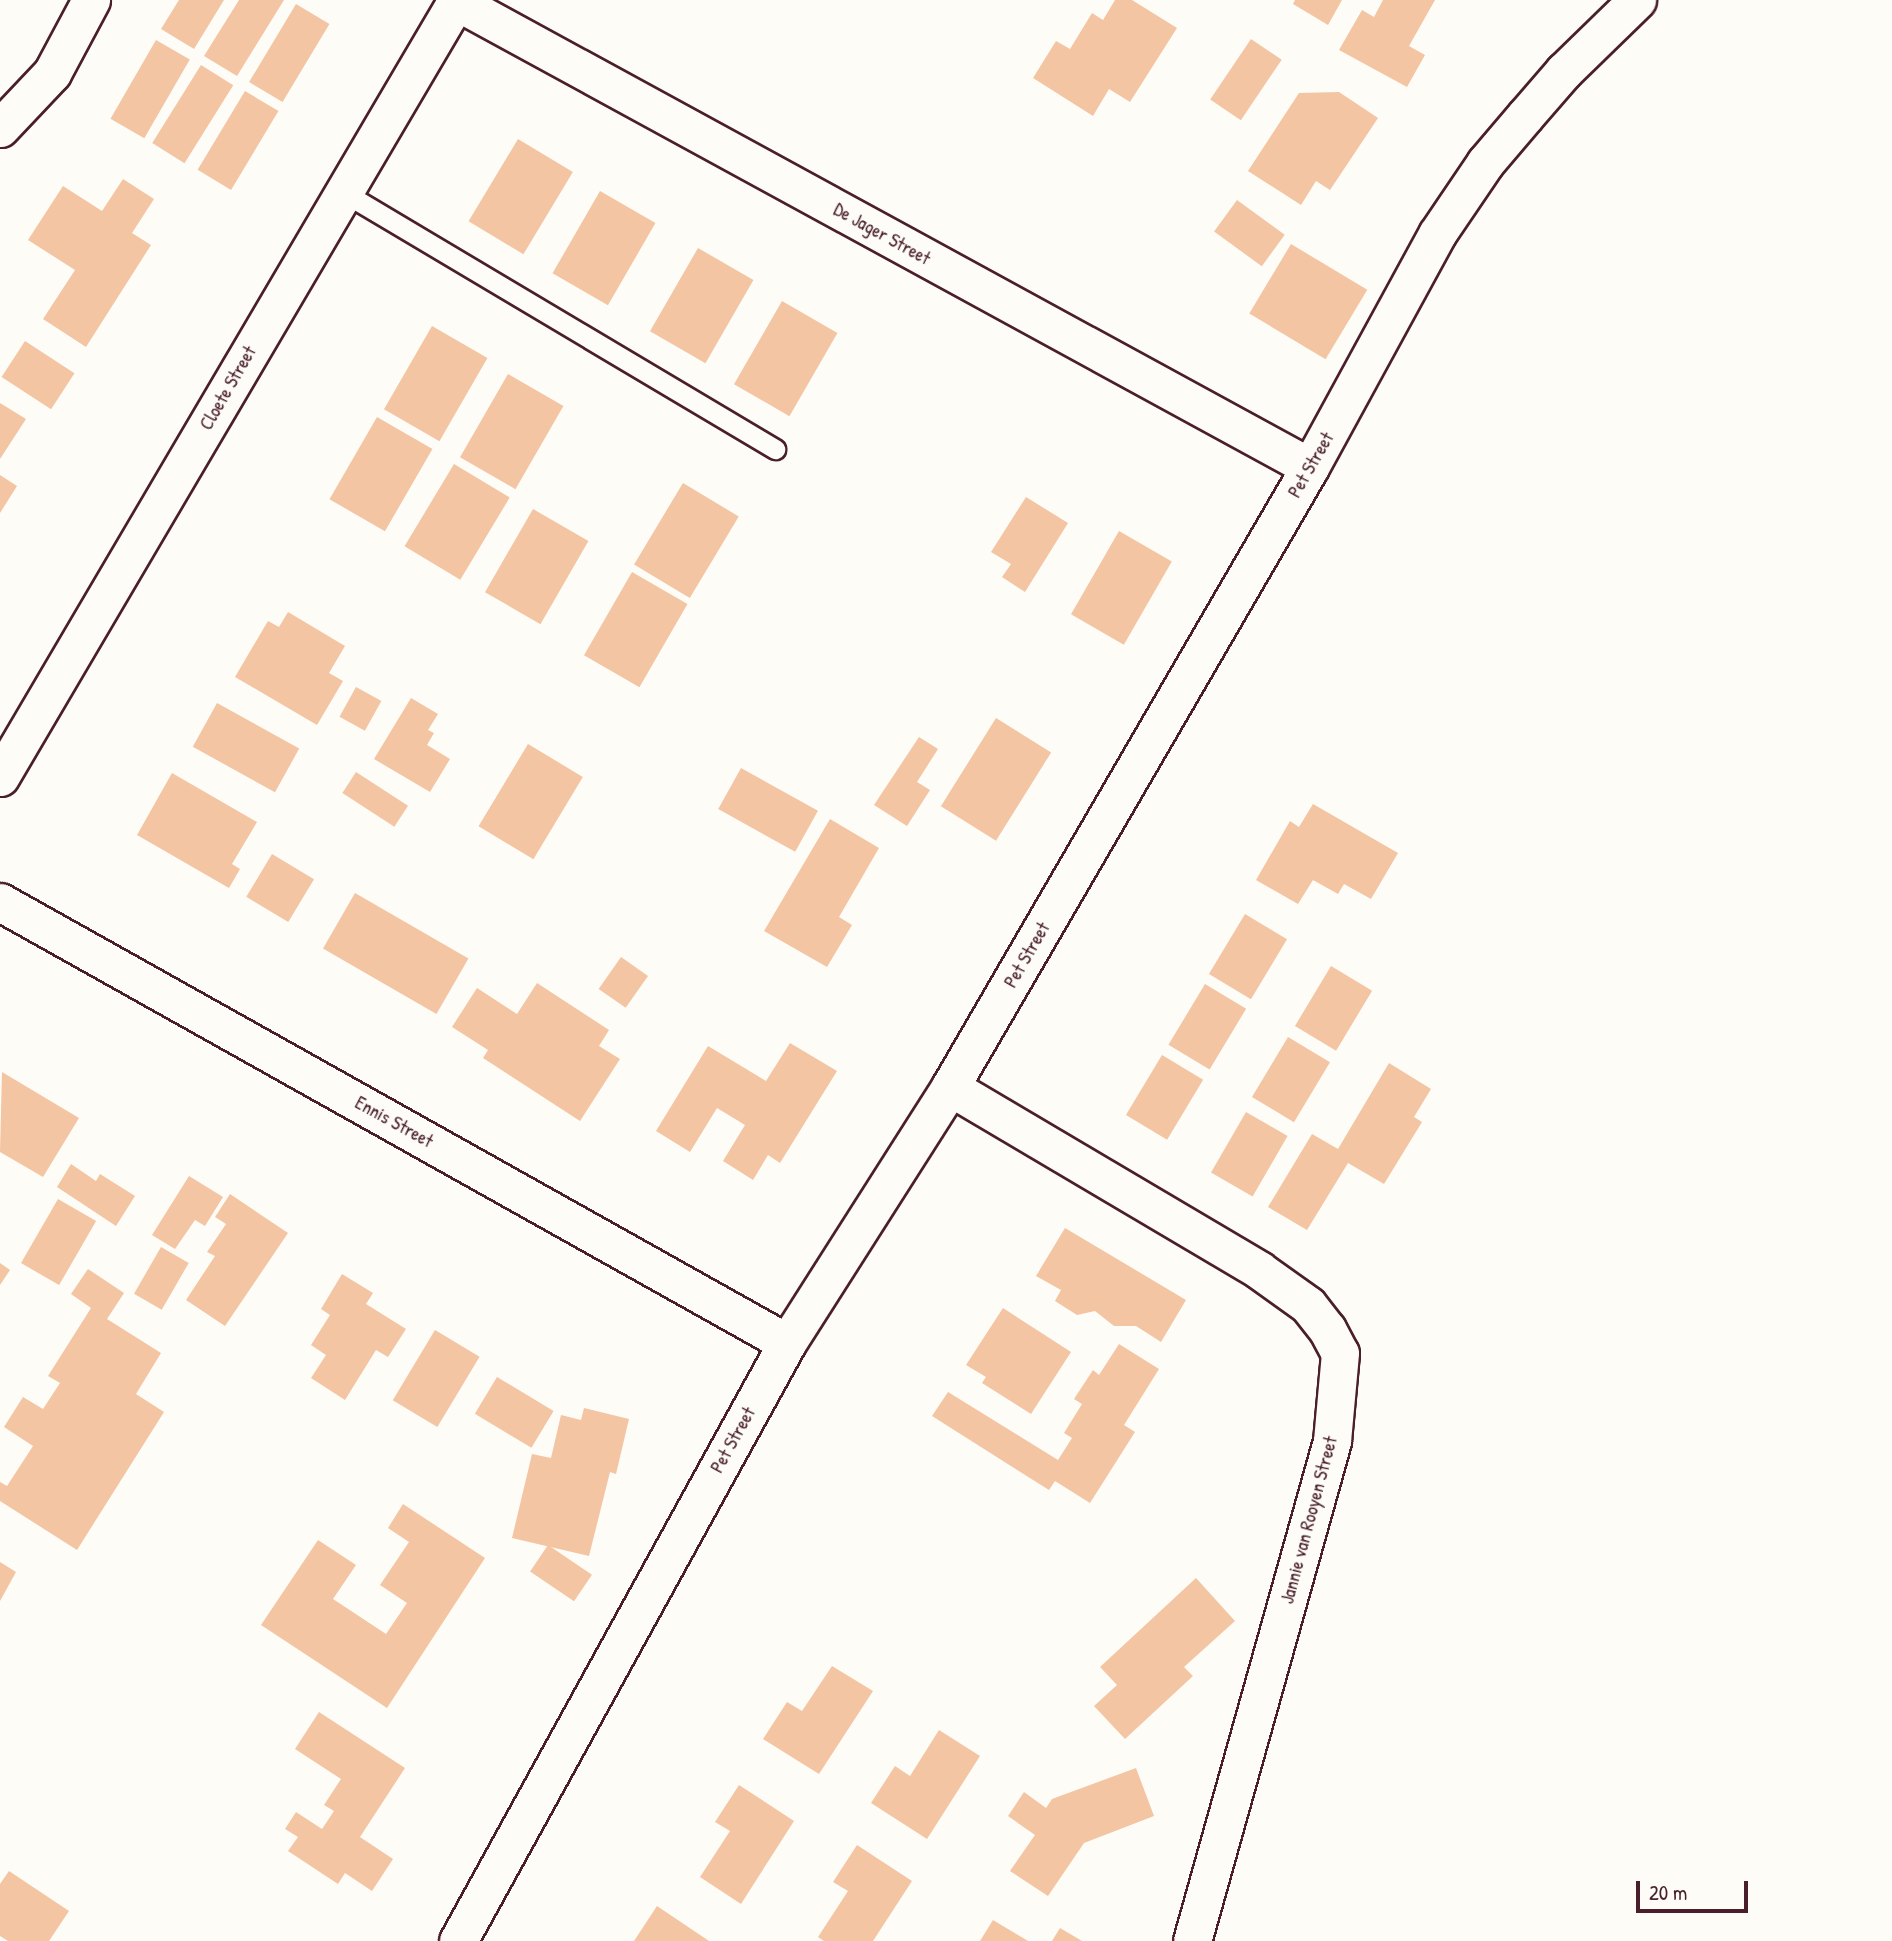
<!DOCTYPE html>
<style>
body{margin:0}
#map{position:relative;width:1892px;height:1941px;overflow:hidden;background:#fdfcf7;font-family:"Patrick Hand",sans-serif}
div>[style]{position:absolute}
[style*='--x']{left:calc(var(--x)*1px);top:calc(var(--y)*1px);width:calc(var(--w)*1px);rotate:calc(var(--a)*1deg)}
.building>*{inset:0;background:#f3c5a3;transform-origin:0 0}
.roads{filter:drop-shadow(2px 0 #4a1f2b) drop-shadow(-2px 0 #4a1f2b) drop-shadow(0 2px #4a1f2b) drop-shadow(0 -2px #4a1f2b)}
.service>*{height:19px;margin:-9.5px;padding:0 9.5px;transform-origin:9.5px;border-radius:9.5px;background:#fdfcf7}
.minor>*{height:37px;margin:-18.5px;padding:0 18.5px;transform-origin:18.5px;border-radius:18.5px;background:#fdfcf7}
span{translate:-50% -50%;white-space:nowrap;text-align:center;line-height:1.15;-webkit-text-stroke:5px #fdfcf7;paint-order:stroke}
.street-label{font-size:19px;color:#4a1f2b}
.scale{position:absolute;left:1636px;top:1881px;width:112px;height:32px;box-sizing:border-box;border:4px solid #4a1f2b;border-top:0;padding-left:9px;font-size:21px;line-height:24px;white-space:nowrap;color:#4a1f2b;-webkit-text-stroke:5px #fdfcf7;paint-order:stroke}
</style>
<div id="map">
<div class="building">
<div style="clip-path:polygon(179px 0,224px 0,194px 49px,161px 29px)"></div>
<div style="clip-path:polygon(239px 0,284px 0,237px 76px,204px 56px)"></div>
<div style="clip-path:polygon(1115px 0,1132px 0,1177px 28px,1130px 102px,1109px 89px,1093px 116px,1033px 78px,1056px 41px,1070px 49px,1092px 13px,1103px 20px)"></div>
<div style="clip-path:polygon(1295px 0,1342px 0,1328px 25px,1293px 4px)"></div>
<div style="clip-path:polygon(1383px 0,1435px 0,1409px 46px,1425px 55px,1407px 87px,1339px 50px,1362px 10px,1374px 17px)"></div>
<div style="left:296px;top:4px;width:39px;height:91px;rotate:31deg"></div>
<div style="left:1251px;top:39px;width:37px;height:73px;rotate:34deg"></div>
<div style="left:156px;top:40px;width:39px;height:91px;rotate:30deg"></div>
<div style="left:201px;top:65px;width:38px;height:92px;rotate:32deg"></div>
<div style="left:245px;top:91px;width:39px;height:92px;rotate:31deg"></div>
<div style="clip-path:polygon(1339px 92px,1378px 118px,1330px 190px,1316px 181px,1301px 205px,1248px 171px,1299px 93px)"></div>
<div style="left:518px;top:139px;width:64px;height:96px;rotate:31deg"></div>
<div style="clip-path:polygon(123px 179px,154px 199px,132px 233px,151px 245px,86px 347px,43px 319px,75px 270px,28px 240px,63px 186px,102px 211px)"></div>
<div style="left:600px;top:191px;width:64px;height:95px;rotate:30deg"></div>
<div style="left:1237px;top:200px;width:59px;height:39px;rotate:36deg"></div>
<div style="left:1291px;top:244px;width:89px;height:81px;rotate:31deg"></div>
<div style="left:698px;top:248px;width:64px;height:96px;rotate:30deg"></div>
<div style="left:782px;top:301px;width:64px;height:96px;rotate:30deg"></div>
<div style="left:432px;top:326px;width:64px;height:96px;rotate:30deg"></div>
<div style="left:25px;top:341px;width:59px;height:43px;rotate:33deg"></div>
<div style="left:508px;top:374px;width:64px;height:96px;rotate:30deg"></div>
<div style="clip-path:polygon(0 403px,26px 419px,0 459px)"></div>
<div style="left:377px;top:417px;width:64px;height:95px;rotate:30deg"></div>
<div style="left:454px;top:464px;width:65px;height:96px;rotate:31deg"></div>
<div style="clip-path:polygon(0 475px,17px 486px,0 513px)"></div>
<div style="left:683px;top:483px;width:65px;height:95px;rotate:31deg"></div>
<div style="clip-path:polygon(1026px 497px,1068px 523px,1025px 592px,1002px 577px,1011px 564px,991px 552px)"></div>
<div style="left:533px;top:509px;width:64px;height:96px;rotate:30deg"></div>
<div style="left:1119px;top:531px;width:61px;height:96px;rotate:30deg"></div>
<div style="left:632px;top:572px;width:64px;height:96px;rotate:30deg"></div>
<div style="clip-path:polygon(288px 612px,345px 646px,329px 673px,343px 681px,317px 725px,235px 677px,268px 621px,279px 627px)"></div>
<div style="left:356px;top:687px;width:29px;height:34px;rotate:29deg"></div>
<div style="clip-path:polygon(411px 698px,438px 714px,428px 730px,434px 733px,427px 745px,450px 759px,430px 792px,374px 759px)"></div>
<div style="left:217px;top:703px;width:94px;height:50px;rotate:29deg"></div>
<div style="left:996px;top:718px;width:65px;height:104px;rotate:32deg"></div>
<div style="clip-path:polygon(919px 737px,938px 749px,917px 782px,930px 790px,907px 826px,874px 805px)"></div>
<div style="left:528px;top:744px;width:64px;height:96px;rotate:31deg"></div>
<div style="left:741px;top:768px;width:88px;height:47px;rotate:29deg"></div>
<div style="left:356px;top:772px;width:62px;height:25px;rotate:33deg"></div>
<div style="clip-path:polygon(172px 773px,257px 822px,232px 864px,240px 869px,229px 888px,137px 835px)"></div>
<div style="clip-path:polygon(1313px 804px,1398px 853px,1371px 899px,1344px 884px,1338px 894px,1313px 880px,1298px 904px,1256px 880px,1290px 821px,1299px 827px)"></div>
<div style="clip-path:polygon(830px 819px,879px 848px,839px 917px,852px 925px,827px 967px,764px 931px)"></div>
<div style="left:272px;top:854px;width:49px;height:50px;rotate:31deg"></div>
<div style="left:355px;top:893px;width:131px;height:64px;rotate:30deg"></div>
<div style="left:1245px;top:914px;width:49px;height:70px;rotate:31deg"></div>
<div style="left:621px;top:957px;width:33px;height:39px;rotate:35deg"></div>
<div style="left:1331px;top:966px;width:48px;height:70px;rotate:31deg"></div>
<div style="clip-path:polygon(537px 983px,609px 1030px,599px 1046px,620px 1059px,580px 1121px,483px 1058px,488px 1050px,452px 1027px,477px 988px,517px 1014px)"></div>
<div style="left:1205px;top:984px;width:48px;height:71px;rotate:31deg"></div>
<div style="left:1288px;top:1037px;width:49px;height:70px;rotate:31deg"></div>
<div style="clip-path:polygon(790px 1043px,837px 1071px,780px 1163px,768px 1155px,753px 1180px,723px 1161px,745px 1125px,717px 1108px,690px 1152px,656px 1131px,708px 1046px,766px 1081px)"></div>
<div style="left:1162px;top:1055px;width:48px;height:70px;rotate:31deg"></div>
<div style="clip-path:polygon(1389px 1063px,1431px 1089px,1414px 1117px,1422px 1122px,1384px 1184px,1348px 1163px,1307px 1230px,1268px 1207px,1312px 1134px,1338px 1149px)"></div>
<div style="clip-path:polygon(2px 1072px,79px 1118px,43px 1177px,0 1152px)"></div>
<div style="left:1246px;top:1112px;width:48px;height:70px;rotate:30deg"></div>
<div style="clip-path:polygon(71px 1164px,96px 1181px,100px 1174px,135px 1196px,116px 1226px,57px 1187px)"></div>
<div style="clip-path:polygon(189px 1176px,223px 1197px,205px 1226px,195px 1220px,175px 1249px,152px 1235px)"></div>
<div style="clip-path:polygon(230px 1194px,288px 1233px,225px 1326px,186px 1300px,215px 1256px,207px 1252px,226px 1224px,215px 1217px)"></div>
<div style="left:58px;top:1199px;width:44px;height:74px;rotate:30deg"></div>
<div style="clip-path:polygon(1065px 1228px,1186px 1300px,1161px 1342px,1136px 1326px,1114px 1326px,1095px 1311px,1077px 1315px,1055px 1301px,1061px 1290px,1036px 1276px)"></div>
<div style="left:161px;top:1247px;width:32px;height:54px;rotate:30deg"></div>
<div style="clip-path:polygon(0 1263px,10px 1270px,0 1285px)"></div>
<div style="clip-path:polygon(88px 1269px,124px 1293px,107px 1319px,161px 1353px,136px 1394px,164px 1412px,77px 1550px,0 1501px,0 1482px,7px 1486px,33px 1446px,4px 1427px,23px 1397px,43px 1409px,60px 1383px,48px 1376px,91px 1308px,71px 1294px)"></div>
<div style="clip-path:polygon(342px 1274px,373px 1293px,366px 1304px,406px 1329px,388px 1357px,376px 1350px,345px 1400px,311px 1378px,326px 1355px,311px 1345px,330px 1315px,321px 1309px)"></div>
<div style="clip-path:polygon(1003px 1308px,1071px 1352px,1031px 1414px,982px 1383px,986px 1377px,966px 1365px)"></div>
<div style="left:435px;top:1330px;width:52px;height:82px;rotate:31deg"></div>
<div style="clip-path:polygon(1119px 1344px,1159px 1369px,1124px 1425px,1135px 1432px,1090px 1503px,1055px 1481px,1049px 1490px,932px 1416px,948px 1392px,1058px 1460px,1072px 1438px,1064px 1433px,1082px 1404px,1074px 1399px,1093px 1370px,1099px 1375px)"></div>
<div style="left:497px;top:1377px;width:66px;height:43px;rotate:31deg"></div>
<div style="clip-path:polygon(584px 1408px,629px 1419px,616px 1474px,610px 1472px,589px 1556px,512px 1538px,532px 1454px,551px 1458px,561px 1415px,581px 1420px)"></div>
<div style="clip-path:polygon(403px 1504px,485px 1558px,387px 1708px,261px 1625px,318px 1540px,356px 1565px,333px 1599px,386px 1634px,407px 1603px,380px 1585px,409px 1542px,388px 1528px)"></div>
<div style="left:548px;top:1545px;width:53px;height:32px;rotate:34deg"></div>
<div style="clip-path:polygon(0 1562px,16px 1572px,0 1601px)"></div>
<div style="clip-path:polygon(1196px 1578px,1235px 1621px,1184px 1667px,1193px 1676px,1125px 1739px,1094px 1706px,1117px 1685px,1100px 1667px)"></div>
<div style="clip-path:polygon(832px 1666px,873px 1691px,819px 1774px,763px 1739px,787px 1702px,802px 1711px)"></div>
<div style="clip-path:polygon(319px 1712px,405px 1768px,360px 1837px,393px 1859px,372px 1891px,345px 1873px,338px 1884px,288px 1851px,298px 1837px,285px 1829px,296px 1812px,322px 1829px,334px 1811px,324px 1805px,341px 1779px,295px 1749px)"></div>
<div style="clip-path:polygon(939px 1730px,980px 1756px,927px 1839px,871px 1803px,895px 1766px,910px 1776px)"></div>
<div style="clip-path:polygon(1136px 1768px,1154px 1816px,1084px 1843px,1048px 1896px,1010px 1871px,1035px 1835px,1008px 1816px,1024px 1792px,1046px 1808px,1052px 1799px)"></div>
<div style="clip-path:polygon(739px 1785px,794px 1821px,741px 1904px,700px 1877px,730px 1831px,715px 1822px)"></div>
<div style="clip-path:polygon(857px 1845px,912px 1881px,873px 1941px,824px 1941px,818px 1937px,848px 1891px,833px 1882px)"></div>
<div style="clip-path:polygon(9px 1871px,69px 1911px,49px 1941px,8px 1941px,0 1936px,0 1884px)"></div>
<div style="clip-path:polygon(657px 1906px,709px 1941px,634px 1941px)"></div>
<div style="clip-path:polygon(993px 1920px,1028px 1941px,980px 1941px)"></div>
<div style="clip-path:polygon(1060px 1928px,1082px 1941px,1052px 1941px)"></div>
</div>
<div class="roads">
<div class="service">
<div style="--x:343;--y:192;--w:503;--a:30.75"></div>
</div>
<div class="minor">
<div style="--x:454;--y:0;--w:975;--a:28.62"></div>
<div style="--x:0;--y:128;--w:76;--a:-46.6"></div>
<div style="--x:52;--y:73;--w:83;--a:-61.9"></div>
<div style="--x:0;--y:777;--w:901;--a:-59.54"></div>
<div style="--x:0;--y:902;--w:902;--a:29.26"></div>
<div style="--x:950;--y:1087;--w:359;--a:30.6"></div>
<div style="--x:1259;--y:1270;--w:60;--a:35.5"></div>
<div style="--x:1308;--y:1305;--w:31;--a:52"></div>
<div style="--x:1327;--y:1329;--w:27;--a:62"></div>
<div style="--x:1340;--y:1353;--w:88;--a:95.2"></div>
<div style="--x:1332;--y:1441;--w:519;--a:105.64"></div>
<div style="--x:458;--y:1941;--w:683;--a:-61.18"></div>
<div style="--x:787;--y:1343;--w:303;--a:-57.5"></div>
<div style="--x:950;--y:1087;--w:717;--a:-59.86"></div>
<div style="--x:1310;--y:467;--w:265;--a:-61.4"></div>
<div style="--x:1437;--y:234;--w:86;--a:-55.9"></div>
<div style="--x:1485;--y:163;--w:62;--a:-49.6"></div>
<div style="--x:1525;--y:116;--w:60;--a:-49.1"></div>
<div style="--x:1564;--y:71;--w:102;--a:-44.2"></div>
</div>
</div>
<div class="street-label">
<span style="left:882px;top:234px;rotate:29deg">De Jager Street</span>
<span style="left:228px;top:388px;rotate:-60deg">Cloete Street</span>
<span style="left:1311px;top:465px;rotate:-60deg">Pet Street</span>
<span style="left:1027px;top:955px;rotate:-60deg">Pet Street</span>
<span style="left:394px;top:1122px;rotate:29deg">Ennis Street</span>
<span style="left:733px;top:1440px;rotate:-61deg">Pet Street</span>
<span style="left:1309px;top:1520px;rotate:-75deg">Jannie van Rooyen Street</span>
</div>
<div class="scale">20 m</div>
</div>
